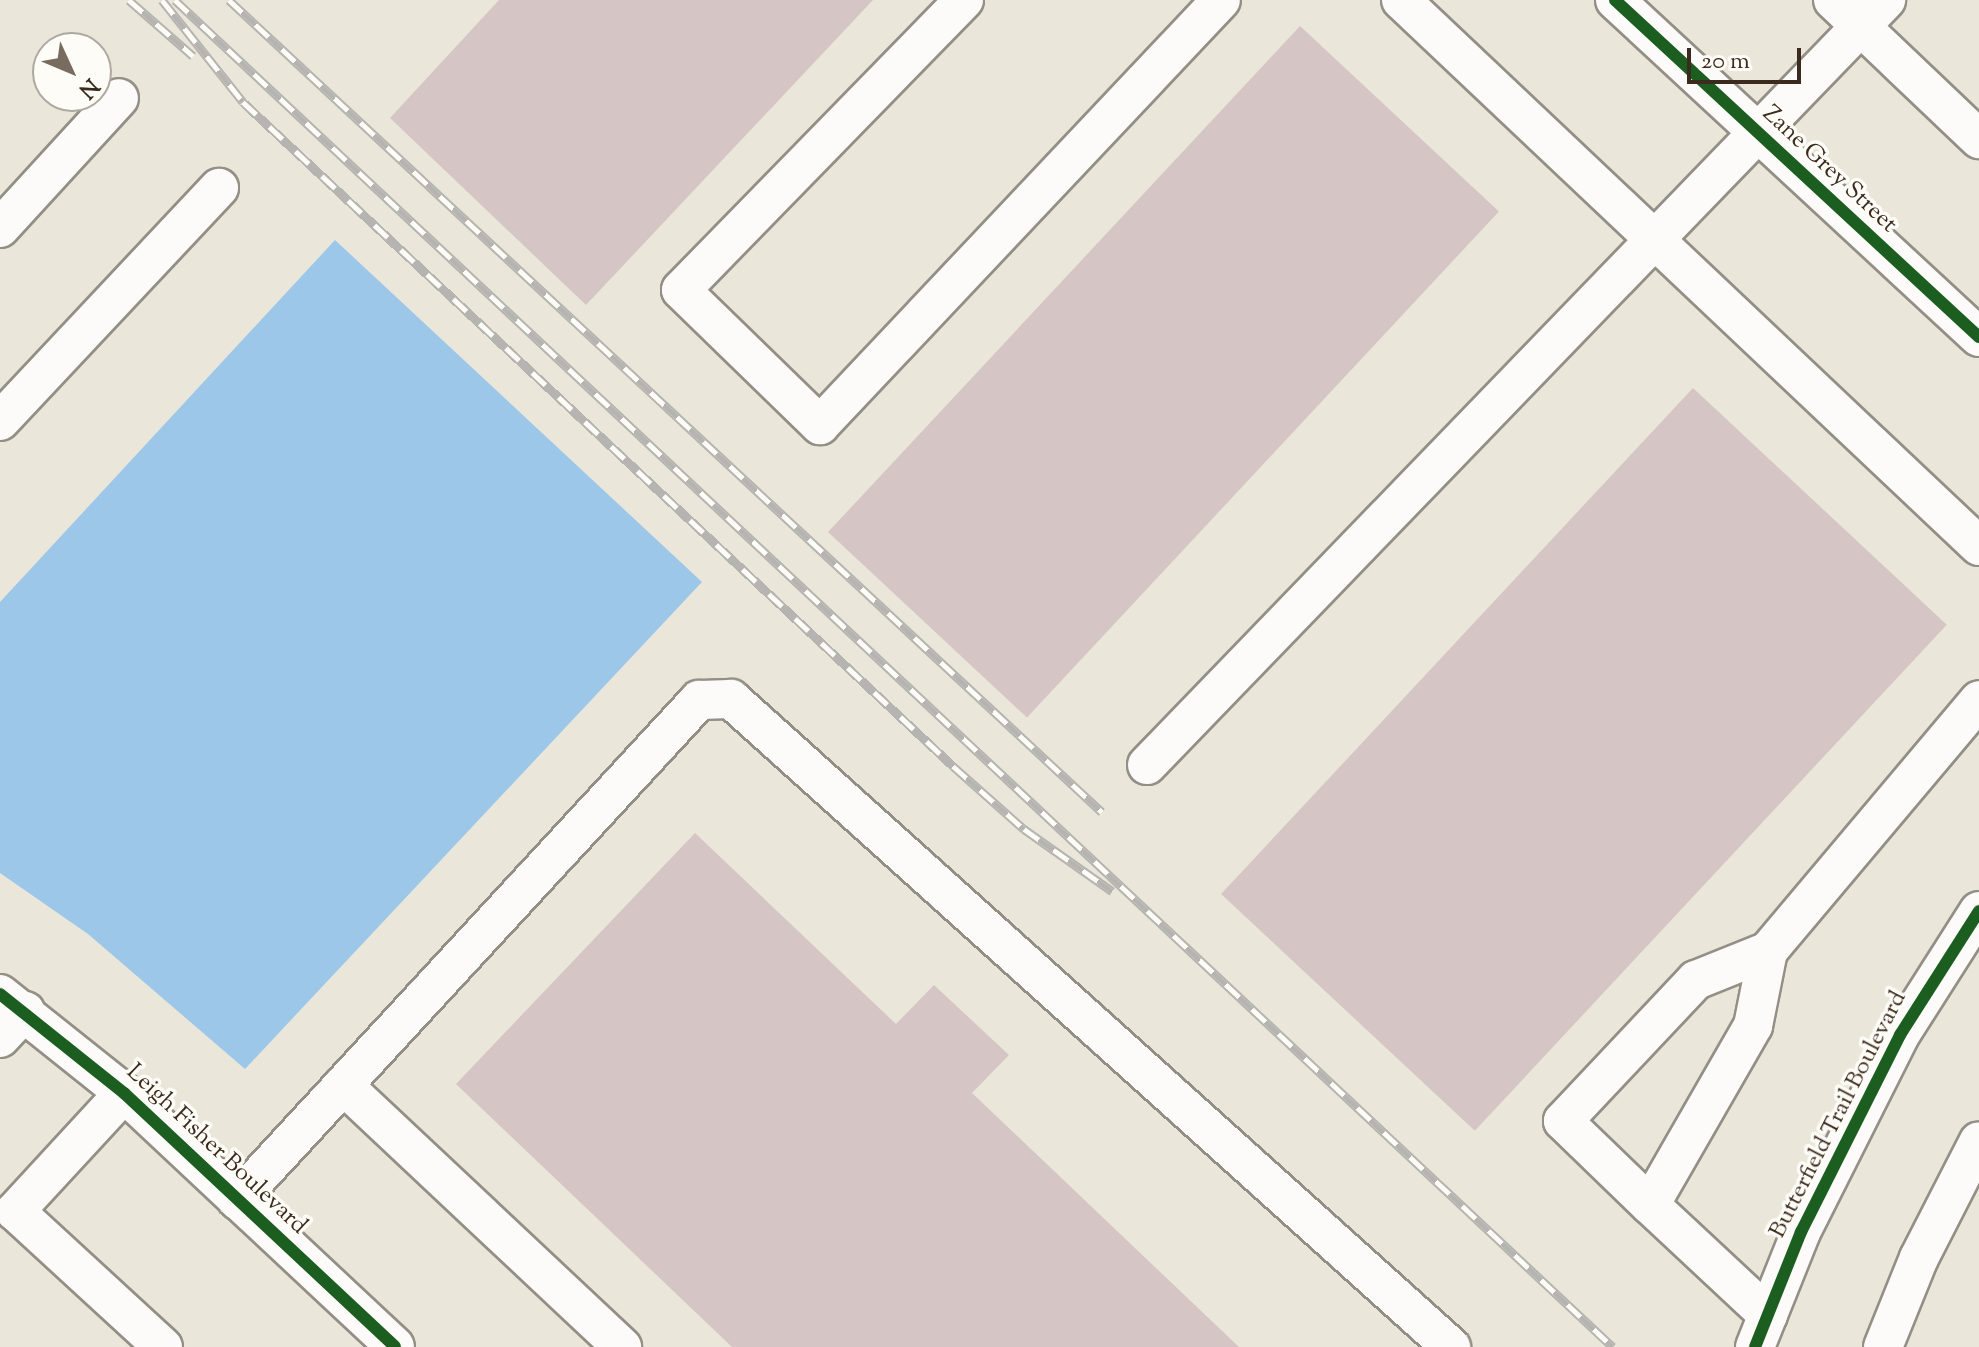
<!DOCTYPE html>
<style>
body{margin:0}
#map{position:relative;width:1979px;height:1347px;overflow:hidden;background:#eae7da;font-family:"Sorts Mill Goudy",serif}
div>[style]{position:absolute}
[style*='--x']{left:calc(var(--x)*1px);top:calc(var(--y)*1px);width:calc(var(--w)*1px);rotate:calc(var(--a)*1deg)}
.water>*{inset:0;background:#9dc7e9}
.building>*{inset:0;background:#d6c5c5;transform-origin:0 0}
.roads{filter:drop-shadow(2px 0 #948f86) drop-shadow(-2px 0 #948f86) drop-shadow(0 2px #948f86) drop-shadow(0 -2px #948f86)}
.minor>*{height:38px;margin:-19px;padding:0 19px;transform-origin:19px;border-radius:19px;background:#fcfbf9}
.rail>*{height:9px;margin-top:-4.5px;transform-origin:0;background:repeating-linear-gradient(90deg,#fdfcf7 0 18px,#b6b4b0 0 36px);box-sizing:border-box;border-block:2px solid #b6b4b0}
.cycleway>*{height:12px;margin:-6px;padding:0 6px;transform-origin:6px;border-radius:6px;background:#1b5e20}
span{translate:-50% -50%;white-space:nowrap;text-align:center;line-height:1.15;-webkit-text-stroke:7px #fdfcf7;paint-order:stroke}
.street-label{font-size:24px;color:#3b2a1e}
.north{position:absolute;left:32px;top:32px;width:80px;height:80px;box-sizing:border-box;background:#fdfcf7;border:2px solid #afa8a0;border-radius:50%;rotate:134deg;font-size:22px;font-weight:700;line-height:32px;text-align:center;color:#3b2a1e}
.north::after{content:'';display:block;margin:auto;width:28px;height:36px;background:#786c60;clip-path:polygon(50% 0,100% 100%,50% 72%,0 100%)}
.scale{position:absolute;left:1687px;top:48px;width:114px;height:36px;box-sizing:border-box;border:4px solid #3b2a1e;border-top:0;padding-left:10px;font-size:24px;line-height:28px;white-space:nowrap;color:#3b2a1e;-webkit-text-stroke:6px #fdfcf7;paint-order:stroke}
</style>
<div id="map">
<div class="water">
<div style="clip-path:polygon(335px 240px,702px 582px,245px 1069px,88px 934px,0 873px,0 602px)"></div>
</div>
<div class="building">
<div style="clip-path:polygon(499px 0,873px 0,586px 305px,390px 118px)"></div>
<div style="left:1300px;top:26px;width:272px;height:692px;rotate:43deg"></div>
<div style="left:1693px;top:388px;width:347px;height:692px;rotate:43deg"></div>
<div style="clip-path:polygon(695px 833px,896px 1024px,934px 985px,1009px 1055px,972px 1093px,1239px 1347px,732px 1347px,456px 1084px)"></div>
</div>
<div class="roads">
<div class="minor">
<div style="--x:964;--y:0;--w:405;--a:134.3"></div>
<div style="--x:681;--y:290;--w:194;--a:44.2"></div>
<div style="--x:820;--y:425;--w:584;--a:-46.66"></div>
<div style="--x:1401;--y:0;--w:795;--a:43.37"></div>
<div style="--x:1615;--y:0;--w:496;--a:42.8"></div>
<div style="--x:1833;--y:0;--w:202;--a:43.6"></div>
<div style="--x:0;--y:228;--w:176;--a:-47.5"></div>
<div style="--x:0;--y:421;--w:320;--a:-46.8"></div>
<div style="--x:1147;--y:765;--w:1064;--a:-45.99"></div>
<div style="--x:0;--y:994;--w:159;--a:38.6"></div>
<div style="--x:124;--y:1093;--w:371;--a:43.1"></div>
<div style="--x:0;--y:1038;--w:37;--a:-47"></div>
<div style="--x:343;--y:1085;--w:383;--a:43.2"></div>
<div style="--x:124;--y:1093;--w:161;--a:132.7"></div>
<div style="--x:15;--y:1211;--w:201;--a:42.6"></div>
<div style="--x:237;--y:1200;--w:681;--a:-47.26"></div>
<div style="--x:699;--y:700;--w:32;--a:-2"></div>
<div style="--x:731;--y:699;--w:969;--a:41.99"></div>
<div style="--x:1650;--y:1205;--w:121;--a:-136"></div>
<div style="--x:1563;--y:1121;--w:194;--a:-46.7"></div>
<div style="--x:1696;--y:980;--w:78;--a:-21.9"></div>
<div style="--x:1768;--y:1315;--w:161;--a:-137"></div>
<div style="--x:1650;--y:1205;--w:207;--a:-60.1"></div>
<div style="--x:1753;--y:1026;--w:76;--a:-78.7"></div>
<div style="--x:1768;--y:951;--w:328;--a:-49.9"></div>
<div style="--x:1755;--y:1347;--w:124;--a:-68.2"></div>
<div style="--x:1801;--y:1232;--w:220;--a:-63.3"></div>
<div style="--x:1900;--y:1035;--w:147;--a:-57.5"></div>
<div style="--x:1883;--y:1347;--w:96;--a:-68"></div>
<div style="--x:1919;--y:1258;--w:131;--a:-62.9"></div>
</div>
</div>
<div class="rail">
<div style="--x:129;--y:0;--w:85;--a:41.2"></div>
<div style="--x:162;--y:0;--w:130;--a:51.5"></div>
<div style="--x:243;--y:102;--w:972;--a:43.08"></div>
<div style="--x:953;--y:766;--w:95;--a:41.6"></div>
<div style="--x:1024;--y:829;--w:108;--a:35.2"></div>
<div style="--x:175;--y:0;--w:1970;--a:43.13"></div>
<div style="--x:229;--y:0;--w:1192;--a:42.93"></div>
</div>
<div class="cycleway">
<div style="--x:1615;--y:0;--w:496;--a:42.8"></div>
<div style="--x:0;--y:994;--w:159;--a:38.6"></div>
<div style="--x:124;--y:1093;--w:371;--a:43.1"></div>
<div style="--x:1755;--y:1347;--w:124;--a:-68.2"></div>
<div style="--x:1801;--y:1232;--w:220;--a:-63.3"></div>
<div style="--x:1900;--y:1035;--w:147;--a:-57.5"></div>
</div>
<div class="street-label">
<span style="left:1829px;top:170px;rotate:43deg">Zane Grey Street</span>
<span style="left:1839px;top:1115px;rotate:-63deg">Butterfield Trail Boulevard</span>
<span style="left:216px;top:1150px;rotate:43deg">Leigh Fisher Boulevard</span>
</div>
<div class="north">N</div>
<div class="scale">20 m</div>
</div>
